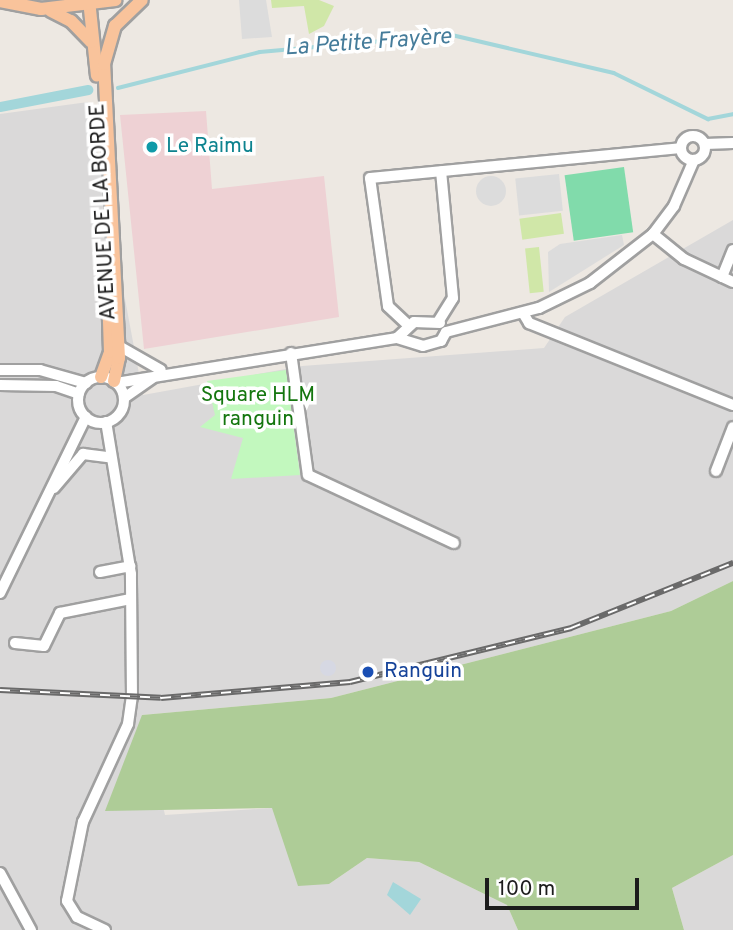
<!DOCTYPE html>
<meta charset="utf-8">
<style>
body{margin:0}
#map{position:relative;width:733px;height:930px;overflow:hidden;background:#ede8e2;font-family:Overpass,sans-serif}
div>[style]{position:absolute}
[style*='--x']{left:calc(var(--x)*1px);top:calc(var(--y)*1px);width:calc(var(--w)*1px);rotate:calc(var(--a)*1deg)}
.residential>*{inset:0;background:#dad9d9}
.commercial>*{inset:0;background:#eed1d4}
.grass>*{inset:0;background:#d0e7a8;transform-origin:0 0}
.forest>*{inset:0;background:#aecc97}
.park>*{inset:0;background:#c2f8be}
.pitch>*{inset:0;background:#81dbab;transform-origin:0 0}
.parking>*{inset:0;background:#dcdcdc;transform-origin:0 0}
.round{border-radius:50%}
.plaza>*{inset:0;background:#d6d8e3}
.water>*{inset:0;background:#a3d6da}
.stream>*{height:3.5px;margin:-1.75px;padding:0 1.75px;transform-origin:1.75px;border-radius:1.75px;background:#a3d6da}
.canal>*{height:10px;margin:-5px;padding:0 5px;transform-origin:5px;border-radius:5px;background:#a3d6da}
.roads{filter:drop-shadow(2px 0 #a0a0a0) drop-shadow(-2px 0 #a0a0a0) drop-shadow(0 2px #a0a0a0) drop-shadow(0 -2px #a0a0a0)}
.minor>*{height:10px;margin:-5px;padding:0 5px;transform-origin:5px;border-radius:5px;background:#fff}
.minor>.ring{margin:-5px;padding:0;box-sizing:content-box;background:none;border:10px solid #fff;border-radius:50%}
.major>*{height:12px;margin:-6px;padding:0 6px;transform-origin:6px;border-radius:6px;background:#f9c39b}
.rail>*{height:6px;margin-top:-3px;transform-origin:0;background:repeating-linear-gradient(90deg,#fff 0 10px,#6a6a6a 0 20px);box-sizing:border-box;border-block:2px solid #6a6a6a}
.dots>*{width:19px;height:19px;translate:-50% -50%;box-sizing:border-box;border:4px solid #fff;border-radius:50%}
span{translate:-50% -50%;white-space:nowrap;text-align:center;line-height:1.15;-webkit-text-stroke:7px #fff;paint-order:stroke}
.culture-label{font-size:21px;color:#0d838f}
.left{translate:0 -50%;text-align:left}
.street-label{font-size:21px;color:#1c1c1c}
.park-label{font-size:21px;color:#14760e}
.transit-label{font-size:21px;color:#164399}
.water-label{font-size:23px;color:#457c9a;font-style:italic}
.scale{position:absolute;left:485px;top:878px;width:154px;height:32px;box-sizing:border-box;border:4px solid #1c1c1c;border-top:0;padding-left:9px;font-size:21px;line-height:24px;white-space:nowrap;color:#1c1c1c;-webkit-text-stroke:5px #fff;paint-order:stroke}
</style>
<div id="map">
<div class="residential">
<div style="clip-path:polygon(88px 102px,143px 395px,302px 366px,544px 348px,565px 317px,733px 220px,733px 581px,671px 611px,331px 698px,142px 715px,165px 815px,273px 808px,329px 884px,367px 858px,419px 862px,507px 905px,518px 930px,0 930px,0 114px)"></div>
<div style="clip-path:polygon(733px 855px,733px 930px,684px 930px,672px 888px)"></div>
</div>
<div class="commercial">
<div style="clip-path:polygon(206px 111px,212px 189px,324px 176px,339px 317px,144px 349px,120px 115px)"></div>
</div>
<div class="grass">
<div style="clip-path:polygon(271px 0,319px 0,334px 6px,324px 26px,309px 34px,304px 6px,272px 8px)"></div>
<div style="left:561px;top:213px;width:21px;height:42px;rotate:82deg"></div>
<div style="left:539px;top:247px;width:45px;height:14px;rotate:84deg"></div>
</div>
<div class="forest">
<div style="clip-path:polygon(733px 581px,733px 855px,672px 888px,684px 930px,518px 930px,507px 905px,419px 862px,367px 858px,329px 884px,298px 886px,272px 808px,105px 811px,142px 715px,331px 698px,671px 611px)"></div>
</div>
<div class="park">
<div style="clip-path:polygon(286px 370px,300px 475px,231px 479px,243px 438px,200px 427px,215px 415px,207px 381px)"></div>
</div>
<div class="pitch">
<div style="left:624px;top:167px;width:66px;height:60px;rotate:82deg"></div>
</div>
<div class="parking">
<div style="clip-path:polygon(239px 0,266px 0,272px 37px,242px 39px)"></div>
<div style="left:559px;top:174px;width:37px;height:44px;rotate:84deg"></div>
<div class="round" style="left:476px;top:176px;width:30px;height:30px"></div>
<div style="clip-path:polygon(622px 235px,624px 245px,549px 292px,548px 252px,560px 244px)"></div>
</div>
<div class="plaza">
<div class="round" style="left:320px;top:660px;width:16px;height:16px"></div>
</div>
<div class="water">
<div style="clip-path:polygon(393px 882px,421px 899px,410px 915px,387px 895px)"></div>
</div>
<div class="stream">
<div style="--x:118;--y:88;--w:146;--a:-14.2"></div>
<div style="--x:260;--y:52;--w:193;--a:-5.1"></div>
<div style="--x:452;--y:35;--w:166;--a:13.2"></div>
<div style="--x:614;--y:73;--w:105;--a:26.1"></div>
<div style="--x:708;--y:119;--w:25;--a:-11"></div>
</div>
<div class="canal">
<div style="--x:0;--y:107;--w:90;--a:-10.9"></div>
</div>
<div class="roads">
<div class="minor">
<div class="ring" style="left:681px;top:136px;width:14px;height:14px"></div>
<div style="--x:705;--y:144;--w:28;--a:-2"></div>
<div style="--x:653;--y:234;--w:40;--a:39"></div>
<div style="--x:684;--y:259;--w:54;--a:25.1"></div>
<div style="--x:722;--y:277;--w:29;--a:-68"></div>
<div style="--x:523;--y:313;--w:12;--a:59"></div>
<div style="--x:529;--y:323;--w:220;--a:21.9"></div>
<div style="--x:438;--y:322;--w:28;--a:-58"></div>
<div style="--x:453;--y:298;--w:127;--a:-95.4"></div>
<div style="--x:407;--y:324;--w:26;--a:-137"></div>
<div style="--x:388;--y:306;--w:129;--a:-98"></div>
<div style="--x:370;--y:178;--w:312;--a:-5.5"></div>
<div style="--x:446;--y:332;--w:96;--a:-14.5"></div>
<div style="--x:539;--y:308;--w:57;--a:-26.1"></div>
<div style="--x:590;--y:283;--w:80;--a:-37.9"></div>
<div style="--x:653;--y:234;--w:35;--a:-53"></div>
<div style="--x:674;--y:206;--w:50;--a:-66.5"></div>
<div style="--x:397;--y:338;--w:23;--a:-43"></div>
<div style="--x:414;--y:322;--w:26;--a:2"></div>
<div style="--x:397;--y:338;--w:27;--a:17"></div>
<div style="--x:423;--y:346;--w:19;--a:-16"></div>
<div style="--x:441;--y:341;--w:10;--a:-61"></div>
<div style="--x:119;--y:346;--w:48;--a:29.7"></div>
<div style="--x:291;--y:353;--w:123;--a:82.1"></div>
<div style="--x:308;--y:475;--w:161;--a:25"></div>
<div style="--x:0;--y:370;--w:40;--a:0"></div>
<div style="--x:40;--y:370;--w:48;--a:15.8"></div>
<div class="ring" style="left:78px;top:377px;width:36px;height:36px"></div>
<div style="--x:116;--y:383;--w:285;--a:-9.1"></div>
<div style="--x:0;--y:385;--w:56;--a:1"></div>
<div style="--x:56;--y:386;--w:24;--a:19"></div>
<div style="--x:124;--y:398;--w:35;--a:-35"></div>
<div style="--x:716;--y:471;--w:47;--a:-68.9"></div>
<div style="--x:54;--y:488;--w:45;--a:-49.5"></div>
<div style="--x:83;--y:454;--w:26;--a:7"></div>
<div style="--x:100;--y:572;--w:31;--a:-11"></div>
<div style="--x:0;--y:593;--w:196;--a:-64"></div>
<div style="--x:15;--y:643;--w:29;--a:6"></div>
<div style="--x:44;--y:646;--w:37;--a:-64"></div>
<div style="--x:60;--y:613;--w:72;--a:-11.2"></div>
<div style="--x:0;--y:873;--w:65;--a:61.5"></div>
<div style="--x:105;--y:930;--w:31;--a:-155"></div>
<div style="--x:77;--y:917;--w:19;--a:-122"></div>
<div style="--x:67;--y:901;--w:81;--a:-78.6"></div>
<div style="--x:83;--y:822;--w:108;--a:-65.3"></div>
<div style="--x:128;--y:724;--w:27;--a:-82"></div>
<div style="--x:132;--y:697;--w:123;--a:-90.5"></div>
<div style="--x:131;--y:574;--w:154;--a:-99.3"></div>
</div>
<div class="major">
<div style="--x:89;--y:0;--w:76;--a:84"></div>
<div style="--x:0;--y:1;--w:42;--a:11"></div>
<div style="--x:41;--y:9;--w:75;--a:-6.9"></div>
<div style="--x:51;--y:11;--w:22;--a:27"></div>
<div style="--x:71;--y:21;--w:29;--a:46"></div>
<div style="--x:101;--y:377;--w:27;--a:-70"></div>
<div style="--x:110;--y:352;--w:90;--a:-91.9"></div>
<div style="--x:114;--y:381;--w:24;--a:-78"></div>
<div style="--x:119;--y:358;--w:294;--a:-92.9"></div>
<div style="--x:104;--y:64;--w:40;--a:-74"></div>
<div style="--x:115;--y:26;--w:37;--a:-44"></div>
</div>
</div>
<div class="rail">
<div style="--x:0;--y:690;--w:161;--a:2.8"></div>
<div style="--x:161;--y:698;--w:190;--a:-4.8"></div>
<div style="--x:350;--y:682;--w:228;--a:-13.7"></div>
<div style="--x:571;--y:628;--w:175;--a:-21.9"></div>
</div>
<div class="dots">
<div style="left:152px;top:147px;background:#0f9aa8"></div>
<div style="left:368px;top:672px;background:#1a4fb4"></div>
</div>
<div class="culture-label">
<span class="left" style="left:166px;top:147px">Le Raimu</span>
</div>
<div class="street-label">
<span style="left:104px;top:212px;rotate:-93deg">AVENUE DE LA BORDE</span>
</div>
<div class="park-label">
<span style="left:258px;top:408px">Square HLM<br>ranguin</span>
</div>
<div class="transit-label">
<span class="left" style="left:384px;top:672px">Ranguin</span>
</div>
<div class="water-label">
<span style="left:368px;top:44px;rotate:-4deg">La Petite Frayère</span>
</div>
<div class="scale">100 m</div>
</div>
